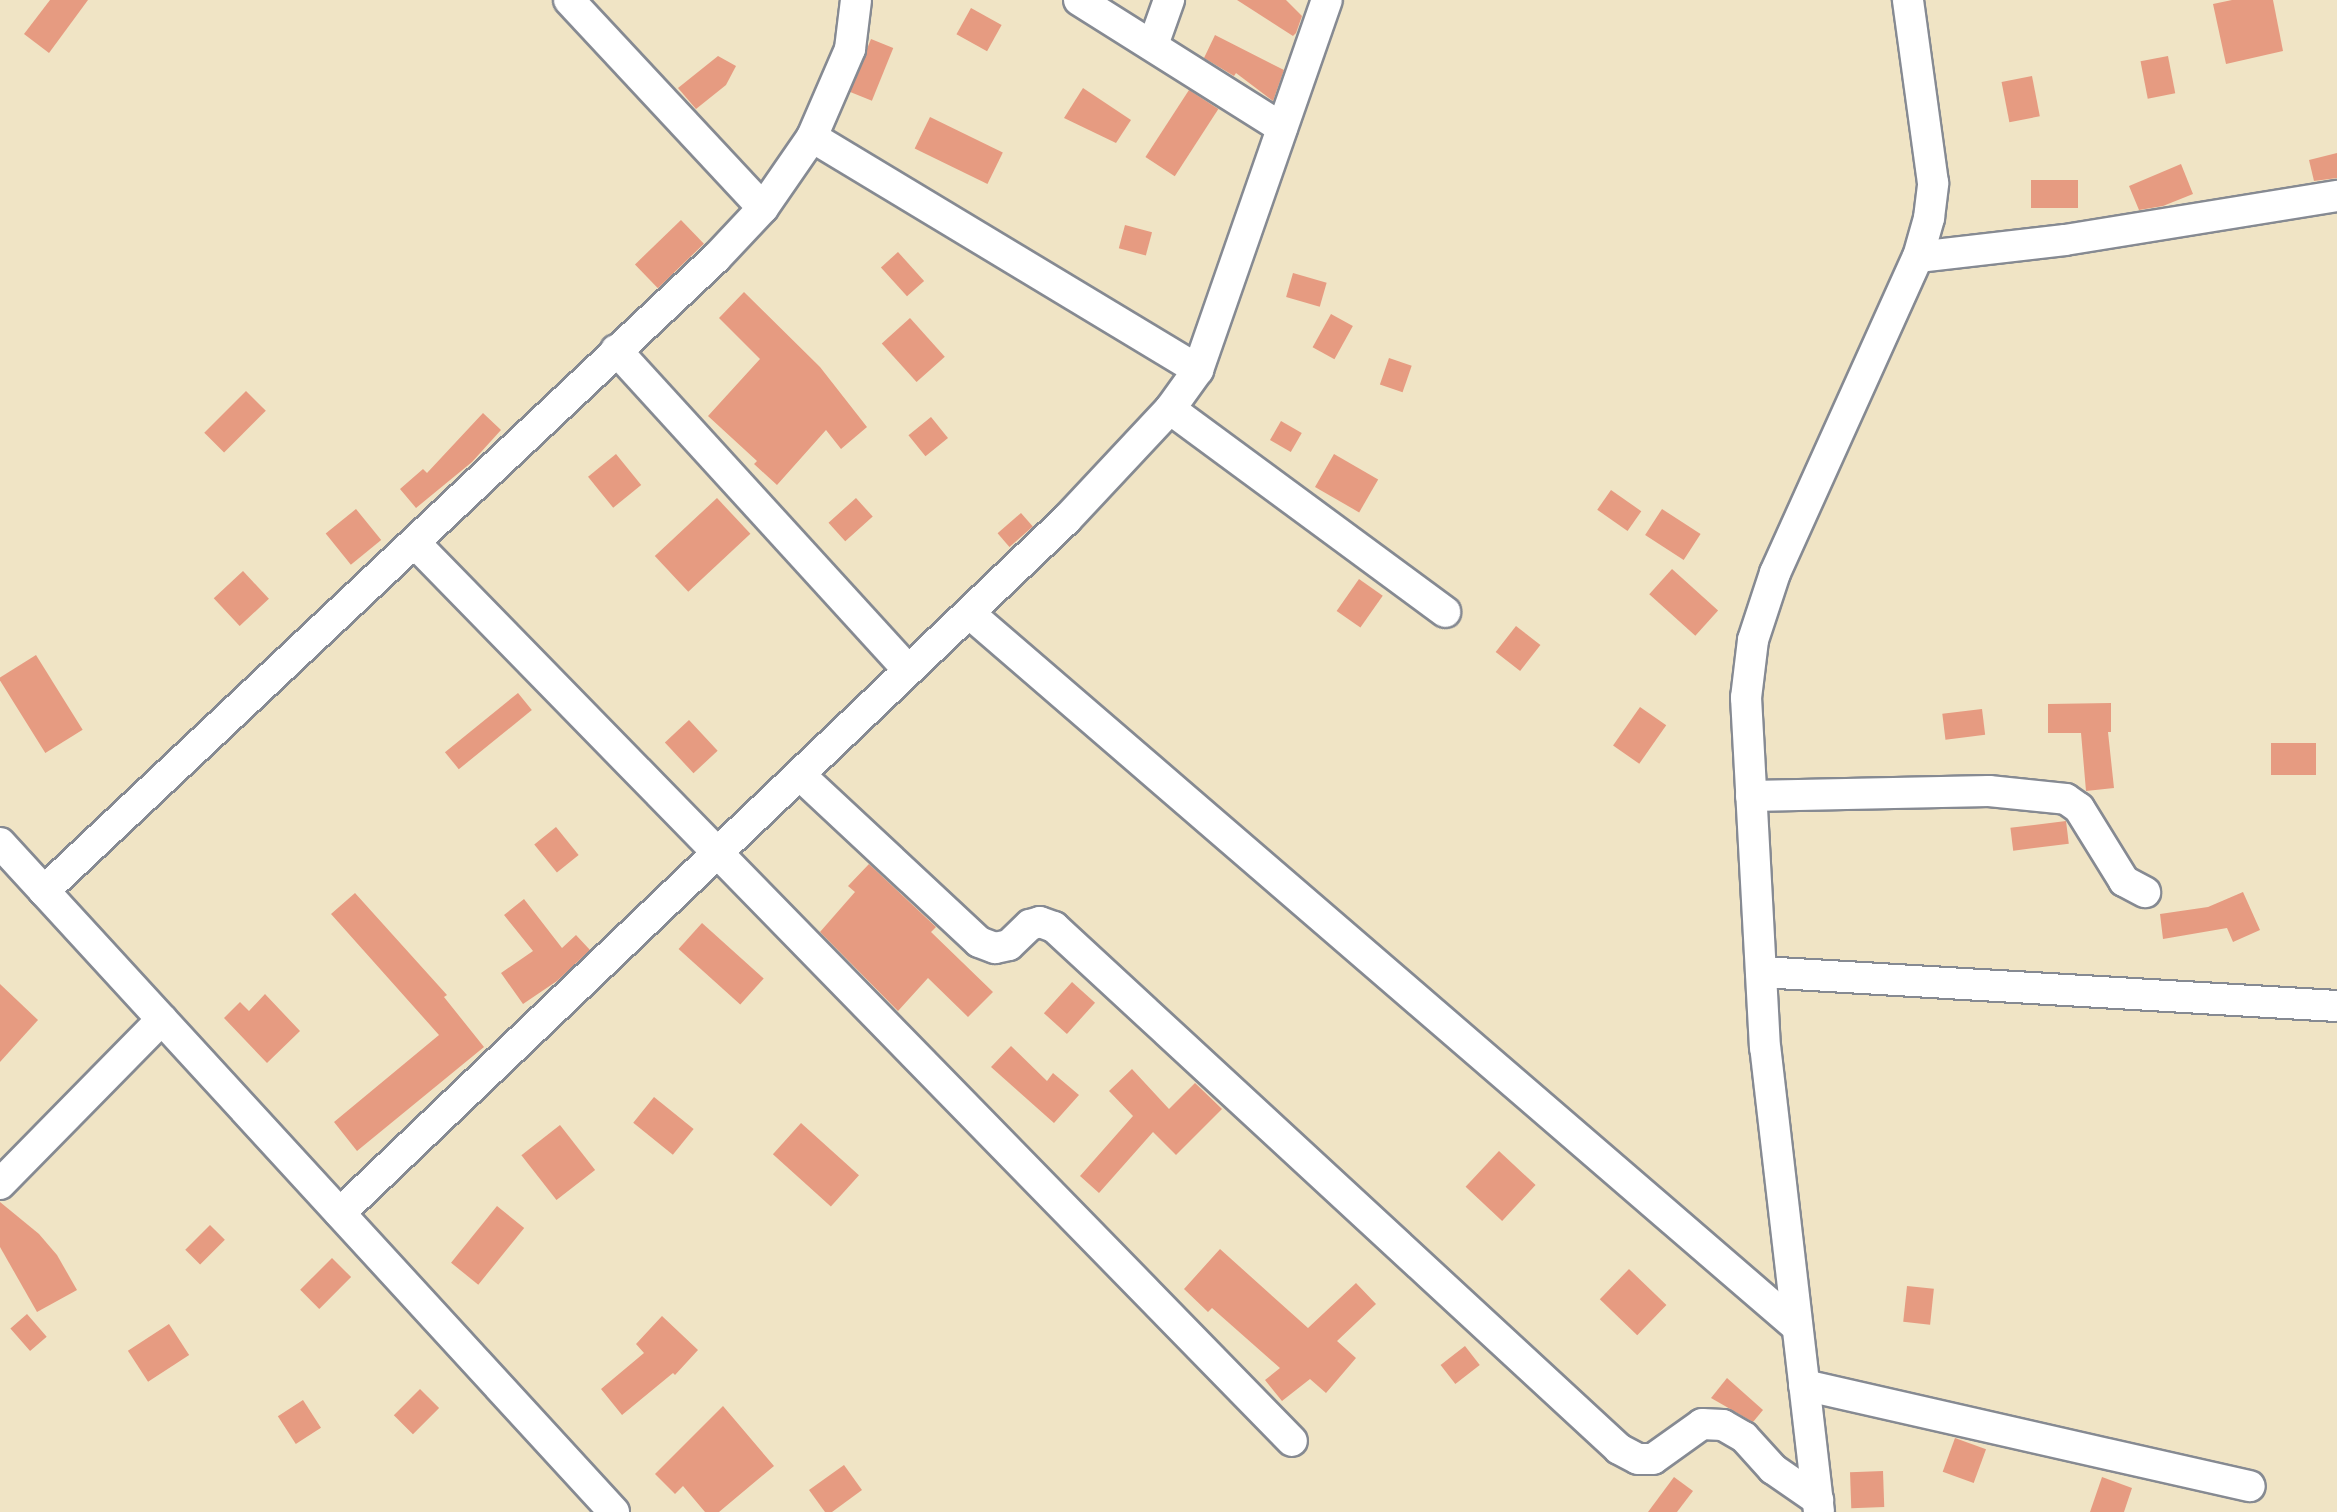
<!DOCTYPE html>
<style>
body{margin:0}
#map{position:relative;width:2337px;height:1512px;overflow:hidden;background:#f0e4c5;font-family:"Gochi Hand",sans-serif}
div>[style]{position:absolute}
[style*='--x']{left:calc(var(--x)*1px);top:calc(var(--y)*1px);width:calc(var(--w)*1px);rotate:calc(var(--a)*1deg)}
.building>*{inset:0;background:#e69b81;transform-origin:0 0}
.roads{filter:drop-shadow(2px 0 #868a92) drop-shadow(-2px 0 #868a92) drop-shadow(0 2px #868a92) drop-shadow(0 -2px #868a92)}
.minor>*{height:30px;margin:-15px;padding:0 15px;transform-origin:15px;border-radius:15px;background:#fff}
span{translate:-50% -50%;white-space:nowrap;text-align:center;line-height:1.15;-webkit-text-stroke:8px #fcf5e5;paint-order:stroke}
</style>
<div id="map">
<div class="building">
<div style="clip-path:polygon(50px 0,88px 0,49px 53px,24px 34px)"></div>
<div style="clip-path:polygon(1237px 0,1286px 0,1302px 16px,1296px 33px,1293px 36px)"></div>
<div style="clip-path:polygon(2232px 0,2273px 0,2283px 51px,2226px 64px,2213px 4px)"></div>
<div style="left:971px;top:8px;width:35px;height:30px;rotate:29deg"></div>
<div style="clip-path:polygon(1215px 35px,1284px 70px,1273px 101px,1236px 73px,1234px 76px,1204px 58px)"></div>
<div style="left:871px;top:39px;width:24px;height:57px;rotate:22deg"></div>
<div style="clip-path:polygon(718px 56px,736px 66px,726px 85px,696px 109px,678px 88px)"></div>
<div style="left:2168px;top:56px;width:38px;height:28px;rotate:79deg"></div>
<div style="left:2032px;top:76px;width:41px;height:31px;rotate:79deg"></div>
<div style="clip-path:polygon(1083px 88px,1131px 120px,1116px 143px,1064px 118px)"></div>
<div style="left:1189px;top:90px;width:35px;height:80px;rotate:33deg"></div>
<div style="left:930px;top:117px;width:81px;height:35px;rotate:26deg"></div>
<div style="clip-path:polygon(2337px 153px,2337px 178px,2314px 181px,2309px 160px)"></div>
<div style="clip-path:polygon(2181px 164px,2193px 194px,2163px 206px,2139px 210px,2129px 186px)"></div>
<div style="left:2078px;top:180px;width:28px;height:47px;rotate:90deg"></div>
<div style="left:681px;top:220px;width:33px;height:64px;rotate:46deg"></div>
<div style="left:1125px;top:225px;width:28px;height:24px;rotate:15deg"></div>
<div style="left:898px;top:252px;width:39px;height:23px;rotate:48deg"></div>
<div style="left:1293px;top:273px;width:35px;height:25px;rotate:16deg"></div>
<div style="clip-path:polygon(744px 292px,820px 367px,867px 427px,841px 449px,826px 430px,777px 485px,754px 464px,757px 461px,708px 416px,760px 359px,719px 318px)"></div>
<div style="left:1331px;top:314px;width:25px;height:38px;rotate:29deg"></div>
<div style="left:910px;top:318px;width:52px;height:38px;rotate:48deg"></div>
<div style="left:1389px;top:358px;width:24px;height:28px;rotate:19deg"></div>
<div style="left:246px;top:391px;width:28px;height:59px;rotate:45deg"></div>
<div style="clip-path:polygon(483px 413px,501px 430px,472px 462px,416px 508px,400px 489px,423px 469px,427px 473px)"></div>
<div style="left:931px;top:417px;width:27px;height:29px;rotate:51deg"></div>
<div style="left:1281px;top:421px;width:24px;height:22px;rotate:30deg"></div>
<div style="left:616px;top:454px;width:40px;height:36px;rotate:51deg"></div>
<div style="left:1334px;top:454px;width:51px;height:38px;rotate:30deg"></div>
<div style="left:1611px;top:490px;width:37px;height:24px;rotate:35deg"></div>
<div style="left:717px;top:498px;width:49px;height:85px;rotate:47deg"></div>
<div style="left:856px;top:498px;width:25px;height:37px;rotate:48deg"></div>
<div style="left:356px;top:509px;width:40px;height:39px;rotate:51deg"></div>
<div style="left:1662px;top:509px;width:46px;height:31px;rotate:33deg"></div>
<div style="left:1021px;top:513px;width:18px;height:31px;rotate:49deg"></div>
<div style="left:1672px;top:569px;width:62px;height:34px;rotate:42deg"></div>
<div style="left:243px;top:571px;width:38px;height:40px;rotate:47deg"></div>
<div style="left:1359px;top:579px;width:29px;height:39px;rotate:35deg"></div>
<div style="left:1516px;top:626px;width:31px;height:33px;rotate:38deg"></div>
<div style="left:36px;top:655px;width:88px;height:44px;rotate:58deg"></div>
<div style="left:518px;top:693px;width:22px;height:94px;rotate:51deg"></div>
<div style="clip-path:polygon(2111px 703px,2111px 732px,2108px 732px,2114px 788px,2086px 791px,2081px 733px,2048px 733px,2048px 704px)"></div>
<div style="left:1640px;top:707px;width:32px;height:47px;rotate:35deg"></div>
<div style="left:1982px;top:709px;width:26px;height:40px;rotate:83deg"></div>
<div style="left:689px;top:720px;width:42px;height:33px;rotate:47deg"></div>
<div style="left:2271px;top:743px;width:45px;height:32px"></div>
<div style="left:2066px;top:821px;width:23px;height:56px;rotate:83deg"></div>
<div style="left:556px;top:827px;width:36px;height:28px;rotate:51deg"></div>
<div style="clip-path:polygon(869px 864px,936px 927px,931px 932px,993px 992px,968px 1017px,928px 978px,898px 1011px,820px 932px,855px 892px,848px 886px)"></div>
<div style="clip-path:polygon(2243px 892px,2260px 930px,2233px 942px,2227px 928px,2163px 939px,2160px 914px,2208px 907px)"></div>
<div style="clip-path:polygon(355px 893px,447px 995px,444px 997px,484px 1047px,357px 1151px,334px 1122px,439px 1035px,331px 914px)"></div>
<div style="clip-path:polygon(524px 899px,562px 948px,576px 935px,590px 950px,557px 981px,523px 1004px,501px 973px,533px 951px,504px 915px)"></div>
<div style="left:702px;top:923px;width:83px;height:35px;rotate:42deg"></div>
<div style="left:1072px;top:982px;width:31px;height:42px;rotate:42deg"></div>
<div style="clip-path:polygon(0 984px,38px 1020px,0 1062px)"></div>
<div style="clip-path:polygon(265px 994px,300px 1031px,267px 1063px,224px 1018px,240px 1002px,249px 1011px)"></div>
<div style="clip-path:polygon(1011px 1046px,1047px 1081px,1053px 1073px,1079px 1095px,1054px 1123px,991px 1067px)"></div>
<div style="clip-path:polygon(1132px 1069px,1169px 1109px,1195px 1083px,1222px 1109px,1176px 1155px,1153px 1132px,1099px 1193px,1080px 1176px,1133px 1116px,1109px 1091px)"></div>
<div style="left:654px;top:1097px;width:51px;height:33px;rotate:39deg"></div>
<div style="left:801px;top:1123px;width:78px;height:42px;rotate:42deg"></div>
<div style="left:560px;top:1125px;width:57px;height:49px;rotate:52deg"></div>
<div style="left:1499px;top:1151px;width:50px;height:49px;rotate:43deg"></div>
<div style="clip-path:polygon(0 1202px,39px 1234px,57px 1255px,77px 1290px,37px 1312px,0 1247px)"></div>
<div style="left:497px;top:1206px;width:35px;height:73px;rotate:39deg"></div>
<div style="left:210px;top:1225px;width:21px;height:35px;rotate:45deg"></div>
<div style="clip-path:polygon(1220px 1249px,1308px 1328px,1356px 1283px,1376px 1304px,1337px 1341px,1356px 1358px,1326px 1393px,1310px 1379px,1282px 1401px,1265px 1380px,1280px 1368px,1212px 1308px,1208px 1312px,1184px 1289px)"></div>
<div style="left:332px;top:1258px;width:27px;height:45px;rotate:45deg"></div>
<div style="left:1629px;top:1269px;width:52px;height:42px;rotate:44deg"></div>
<div style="left:1907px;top:1286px;width:27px;height:36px;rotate:6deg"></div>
<div style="left:27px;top:1314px;width:30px;height:22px;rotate:49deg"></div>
<div style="clip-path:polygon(662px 1316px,698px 1350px,675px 1375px,673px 1373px,622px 1415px,601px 1389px,644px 1353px,636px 1344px)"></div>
<div style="left:169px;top:1324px;width:37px;height:49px;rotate:57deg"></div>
<div style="left:1465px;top:1346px;width:24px;height:31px;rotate:52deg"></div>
<div style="clip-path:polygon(1727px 1378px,1763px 1410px,1753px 1422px,1711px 1398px)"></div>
<div style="left:420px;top:1389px;width:27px;height:37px;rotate:45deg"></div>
<div style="left:303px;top:1400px;width:33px;height:30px;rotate:57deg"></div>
<div style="clip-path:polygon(723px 1406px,774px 1466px,719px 1512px,705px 1512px,683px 1486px,675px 1494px,655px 1474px)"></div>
<div style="left:1955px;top:1438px;width:33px;height:36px;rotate:20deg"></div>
<div style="clip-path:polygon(844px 1465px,862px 1490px,832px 1512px,825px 1512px,809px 1490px)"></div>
<div style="left:1883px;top:1471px;width:36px;height:33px;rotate:88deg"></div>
<div style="clip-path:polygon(1674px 1477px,1693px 1491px,1677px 1512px,1648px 1512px)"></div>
<div style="clip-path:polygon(2102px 1477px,2132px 1488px,2124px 1512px,2090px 1512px)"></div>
</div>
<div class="roads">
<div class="minor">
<div style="--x:569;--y:0;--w:284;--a:47"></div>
<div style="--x:1079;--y:0;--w:240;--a:32.2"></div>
<div style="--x:1153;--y:45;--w:48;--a:-70.4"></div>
<div style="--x:812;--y:137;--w:451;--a:31.1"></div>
<div style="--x:1918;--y:257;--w:148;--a:-6.6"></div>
<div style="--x:2065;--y:240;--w:276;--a:-9.2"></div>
<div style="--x:616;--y:350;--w:433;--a:47.6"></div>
<div style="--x:1170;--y:409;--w:342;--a:36.4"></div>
<div style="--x:415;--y:543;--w:1255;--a:45.68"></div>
<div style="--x:969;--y:613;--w:1093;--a:40.77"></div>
<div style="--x:801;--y:776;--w:243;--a:43"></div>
<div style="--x:979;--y:942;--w:17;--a:21"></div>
<div style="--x:995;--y:948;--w:14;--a:-12"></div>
<div style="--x:1009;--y:945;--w:29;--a:-44"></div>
<div style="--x:1030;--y:925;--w:10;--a:-17"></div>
<div style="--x:1040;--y:922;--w:15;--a:20"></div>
<div style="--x:1054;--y:927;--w:769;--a:42.73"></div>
<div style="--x:1619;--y:1449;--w:21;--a:28"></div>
<div style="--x:1638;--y:1459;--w:15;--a:0"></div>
<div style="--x:1653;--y:1459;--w:60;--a:-35.5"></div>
<div style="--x:1702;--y:1424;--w:21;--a:3"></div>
<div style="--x:1723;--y:1425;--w:24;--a:30"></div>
<div style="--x:1744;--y:1437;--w:43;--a:47.8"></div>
<div style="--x:1773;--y:1469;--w:55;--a:34.6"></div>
<div style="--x:1751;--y:796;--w:238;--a:-1.2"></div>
<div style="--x:1989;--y:791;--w:77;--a:5.9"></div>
<div style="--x:2066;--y:799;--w:16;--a:35"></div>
<div style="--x:2079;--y:808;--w:86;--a:58.3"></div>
<div style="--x:2124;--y:881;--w:24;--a:28"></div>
<div style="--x:0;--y:843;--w:908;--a:47.45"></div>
<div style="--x:44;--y:891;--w:923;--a:-43.29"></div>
<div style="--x:716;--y:258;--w:69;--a:-46.8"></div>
<div style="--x:763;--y:208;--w:86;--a:-55.4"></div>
<div style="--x:812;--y:137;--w:96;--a:-66.6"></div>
<div style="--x:850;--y:49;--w:49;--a:-83"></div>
<div style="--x:1761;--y:972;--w:577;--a:3.38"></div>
<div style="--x:0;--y:1184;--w:231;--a:-45.5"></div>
<div style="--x:340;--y:1213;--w:1005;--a:-43.67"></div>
<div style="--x:1067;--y:519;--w:151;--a:-46.9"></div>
<div style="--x:1170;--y:409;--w:48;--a:-54.3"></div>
<div style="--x:1198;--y:370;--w:392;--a:-70.8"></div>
<div style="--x:1804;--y:1385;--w:457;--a:12.8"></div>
<div style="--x:1819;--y:1512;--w:467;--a:-96.6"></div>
<div style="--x:1765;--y:1048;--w:351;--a:-93.1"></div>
<div style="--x:1746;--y:698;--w:58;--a:-83.1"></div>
<div style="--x:1753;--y:640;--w:71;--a:-71.8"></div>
<div style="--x:1775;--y:573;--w:347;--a:-65.7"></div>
<div style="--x:1918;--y:257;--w:41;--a:-74.2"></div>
<div style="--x:1929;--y:218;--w:35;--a:-83"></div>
<div style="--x:1933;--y:183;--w:185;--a:-97.8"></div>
</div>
</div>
</div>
